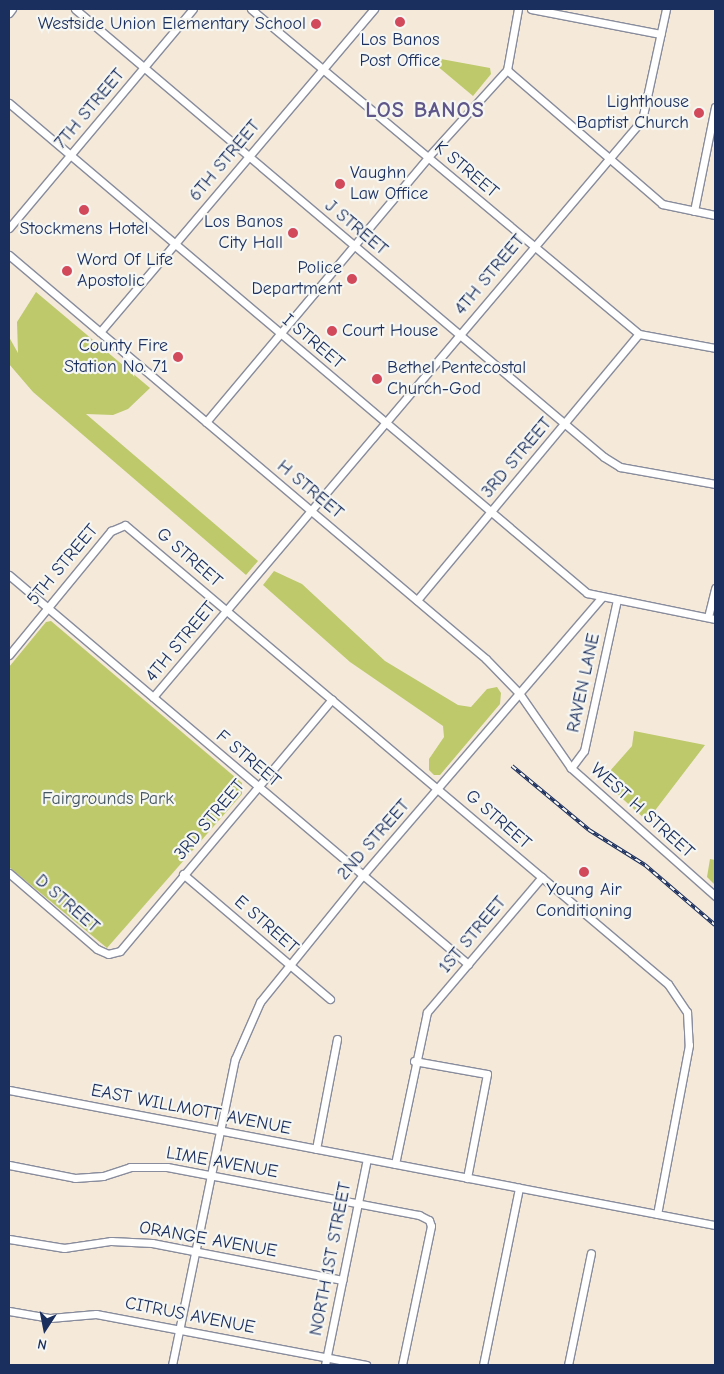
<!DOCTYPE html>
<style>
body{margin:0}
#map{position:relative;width:724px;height:1374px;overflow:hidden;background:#f5eada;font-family:"Comic Neue",sans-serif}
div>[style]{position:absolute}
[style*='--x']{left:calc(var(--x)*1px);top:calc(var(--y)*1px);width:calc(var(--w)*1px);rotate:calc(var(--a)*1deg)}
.green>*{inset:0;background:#bdc96b}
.roads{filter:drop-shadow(1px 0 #888c9c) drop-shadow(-1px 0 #888c9c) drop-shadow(0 1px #888c9c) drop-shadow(0 -1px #888c9c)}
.minor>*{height:7px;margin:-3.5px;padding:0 3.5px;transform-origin:3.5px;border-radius:3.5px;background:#fff}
.rail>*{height:4px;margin-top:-2px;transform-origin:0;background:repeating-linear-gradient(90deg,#f6f6f2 0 5.5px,#1b2f5e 0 11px);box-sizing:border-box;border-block:1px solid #1b2f5e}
.dots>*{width:14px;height:14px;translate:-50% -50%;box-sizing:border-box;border:2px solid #f6f6f2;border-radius:50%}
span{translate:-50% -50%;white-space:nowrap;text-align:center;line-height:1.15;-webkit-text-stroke:4.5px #f6f6f2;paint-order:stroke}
.poi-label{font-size:18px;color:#1b2f5e}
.right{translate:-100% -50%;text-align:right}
.left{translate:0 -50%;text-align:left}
.street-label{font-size:18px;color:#1b2f5e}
.park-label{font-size:18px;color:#445661}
.district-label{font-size:22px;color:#5f5689;font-weight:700;letter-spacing:1px}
.frame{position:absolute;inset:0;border:10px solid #1b2f5e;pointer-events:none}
.north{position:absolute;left:20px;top:1304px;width:50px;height:50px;-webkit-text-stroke:4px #f6f6f2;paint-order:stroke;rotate:191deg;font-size:14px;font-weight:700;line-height:20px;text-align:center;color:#1b2f5e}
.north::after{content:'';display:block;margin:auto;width:18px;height:22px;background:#1b2f5e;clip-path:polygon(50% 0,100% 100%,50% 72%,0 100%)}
</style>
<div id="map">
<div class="green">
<div style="clip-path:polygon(441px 59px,490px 68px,491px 74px,473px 96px,436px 65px)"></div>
<div style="clip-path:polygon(36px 292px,150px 388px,128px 409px,113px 415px,86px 414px,258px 561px,246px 575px,33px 392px,9px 364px,9px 337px,18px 353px,17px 322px)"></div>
<div style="clip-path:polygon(274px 571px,302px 584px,385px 661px,458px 705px,471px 707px,487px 689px,497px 687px,501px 693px,500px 704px,440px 775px,434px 775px,429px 770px,429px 759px,444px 737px,443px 726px,350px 662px,263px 585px)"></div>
<div style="clip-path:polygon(51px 621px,242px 783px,242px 794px,107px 948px,9px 867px,9px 667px,46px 622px)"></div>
<div style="clip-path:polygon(634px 731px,705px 745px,647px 821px,602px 780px,632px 746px)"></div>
<div style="clip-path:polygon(710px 859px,715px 860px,715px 885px,707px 877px)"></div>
</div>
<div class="roads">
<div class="minor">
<div style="--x:75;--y:9;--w:693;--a:40.26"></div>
<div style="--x:604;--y:457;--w:19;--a:32"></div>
<div style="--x:620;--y:467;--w:97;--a:10.1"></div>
<div style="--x:251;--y:9;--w:506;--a:39.95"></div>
<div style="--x:639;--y:334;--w:77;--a:10.4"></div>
<div style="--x:531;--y:9;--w:132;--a:10.9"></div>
<div style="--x:9;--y:13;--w:5;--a:-53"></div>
<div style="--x:507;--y:70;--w:205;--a:40.8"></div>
<div style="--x:662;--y:204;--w:54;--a:11.7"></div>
<div style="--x:9;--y:103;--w:758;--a:40.29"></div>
<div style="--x:587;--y:593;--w:131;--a:11.5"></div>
<div style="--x:694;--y:211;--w:106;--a:-78.6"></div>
<div style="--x:9;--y:228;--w:286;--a:-50"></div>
<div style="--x:9;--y:255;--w:625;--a:40.26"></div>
<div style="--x:486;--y:659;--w:47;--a:45.9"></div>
<div style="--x:519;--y:693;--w:91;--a:55.3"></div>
<div style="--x:571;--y:768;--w:193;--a:41.6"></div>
<div style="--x:100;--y:332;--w:424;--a:-49.7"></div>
<div style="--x:206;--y:422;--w:346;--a:-50"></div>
<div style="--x:428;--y:157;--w:118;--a:-47.8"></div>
<div style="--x:507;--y:70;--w:62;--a:-79.8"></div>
<div style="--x:9;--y:575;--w:602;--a:40.28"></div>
<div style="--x:417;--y:600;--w:346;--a:-50.2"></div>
<div style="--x:708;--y:617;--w:30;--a:-76"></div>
<div style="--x:9;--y:655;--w:161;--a:-50.6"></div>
<div style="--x:111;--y:531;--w:15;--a:-23"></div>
<div style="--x:125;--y:525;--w:711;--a:40.21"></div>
<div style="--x:668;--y:984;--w:34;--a:56"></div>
<div style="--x:687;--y:1012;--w:33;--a:87"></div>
<div style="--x:689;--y:1045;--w:172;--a:100.7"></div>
<div style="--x:153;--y:697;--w:756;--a:-49.72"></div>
<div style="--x:642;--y:120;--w:114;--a:-77.8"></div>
<div style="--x:571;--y:768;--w:21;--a:-53"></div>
<div style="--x:584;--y:751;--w:155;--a:-77.7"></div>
<div style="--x:9;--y:873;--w:116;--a:40.8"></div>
<div style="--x:97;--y:949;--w:12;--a:24"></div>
<div style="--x:108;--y:954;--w:12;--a:-14"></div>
<div style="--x:120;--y:951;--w:329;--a:-49.9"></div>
<div style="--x:183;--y:874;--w:193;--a:40.4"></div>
<div style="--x:414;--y:1061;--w:74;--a:10.1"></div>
<div style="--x:487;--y:1074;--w:106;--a:100.9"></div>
<div style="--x:9;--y:1090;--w:719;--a:10.83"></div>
<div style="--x:316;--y:1149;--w:112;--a:-79.2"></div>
<div style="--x:395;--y:1164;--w:155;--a:-78.1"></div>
<div style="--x:427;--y:1012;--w:177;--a:-49.6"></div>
<div style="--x:9;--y:1165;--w:67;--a:11.1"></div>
<div style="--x:75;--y:1178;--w:28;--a:-4"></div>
<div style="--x:103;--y:1176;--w:28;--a:-18"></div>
<div style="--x:130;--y:1167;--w:37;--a:0"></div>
<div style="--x:167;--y:1167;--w:257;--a:10.8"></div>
<div style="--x:419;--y:1215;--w:11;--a:27"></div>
<div style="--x:429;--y:1220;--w:6;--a:72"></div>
<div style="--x:431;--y:1226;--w:142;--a:101.8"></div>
<div style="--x:9;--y:1239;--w:56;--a:9.3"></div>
<div style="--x:64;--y:1248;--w:48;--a:-8.5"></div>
<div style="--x:111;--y:1241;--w:41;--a:2.8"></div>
<div style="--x:152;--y:1243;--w:194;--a:11"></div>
<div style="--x:9;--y:1311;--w:42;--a:9.7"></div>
<div style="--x:50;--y:1318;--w:46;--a:-5"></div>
<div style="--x:96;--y:1314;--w:275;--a:10.7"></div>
<div style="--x:172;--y:1365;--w:312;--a:-78.4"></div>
<div style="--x:235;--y:1059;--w:62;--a:-66.3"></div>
<div style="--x:260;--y:1002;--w:162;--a:-51"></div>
<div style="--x:362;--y:876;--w:368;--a:-49.3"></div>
<div style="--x:325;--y:1365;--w:210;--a:-78.5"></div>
<div style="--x:483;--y:1365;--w:181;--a:-78.5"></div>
<div style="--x:568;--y:1365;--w:114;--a:-78.4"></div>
</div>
</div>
<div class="rail">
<div style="--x:512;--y:766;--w:100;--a:39.7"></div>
<div style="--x:589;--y:830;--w:66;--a:32"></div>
<div style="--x:645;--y:865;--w:92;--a:40.6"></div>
</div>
<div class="dots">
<div style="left:400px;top:22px;background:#d1495b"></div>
<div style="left:316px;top:24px;background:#d1495b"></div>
<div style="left:699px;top:113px;background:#d1495b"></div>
<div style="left:340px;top:184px;background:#d1495b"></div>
<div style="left:84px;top:210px;background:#d1495b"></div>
<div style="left:293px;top:233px;background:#d1495b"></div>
<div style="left:67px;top:271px;background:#d1495b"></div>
<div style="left:352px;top:279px;background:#d1495b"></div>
<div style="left:332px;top:331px;background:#d1495b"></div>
<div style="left:178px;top:357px;background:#d1495b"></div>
<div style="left:377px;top:379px;background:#d1495b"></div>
<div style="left:584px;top:872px;background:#d1495b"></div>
</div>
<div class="poi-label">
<span class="right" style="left:306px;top:24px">Westside Union Elementary School</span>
<span style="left:400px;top:51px">Los Banos<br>Post Office</span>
<span class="right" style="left:689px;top:113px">Lighthouse<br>Baptist Church</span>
<span class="left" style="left:350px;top:184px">Vaughn<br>Law Office</span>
<span class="right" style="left:283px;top:233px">Los Banos<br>City Hall</span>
<span style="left:84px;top:229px">Stockmens Hotel</span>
<span class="left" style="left:77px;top:271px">Word Of Life<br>Apostolic</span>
<span class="right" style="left:342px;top:279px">Police<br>Department</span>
<span class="left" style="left:342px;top:331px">Court House</span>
<span class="right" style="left:168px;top:357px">County Fire<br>Station No. 71</span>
<span class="left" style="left:387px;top:379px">Bethel Pentecostal<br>Church-God</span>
<span style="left:584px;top:901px">Young Air<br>Conditioning</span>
</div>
<div class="street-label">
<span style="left:90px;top:109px;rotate:-50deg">7TH STREET</span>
<span style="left:225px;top:161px;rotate:-50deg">6TH STREET</span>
<span style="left:466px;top:170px;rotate:40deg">K STREET</span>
<span style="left:356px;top:228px;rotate:40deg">J STREET</span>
<span style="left:490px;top:275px;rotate:-50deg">4TH STREET</span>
<span style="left:313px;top:342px;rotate:40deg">I STREET</span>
<span style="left:517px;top:458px;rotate:-50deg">3RD STREET</span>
<span style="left:310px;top:490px;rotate:40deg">H STREET</span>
<span style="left:189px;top:558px;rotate:41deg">G STREET</span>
<span style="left:63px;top:565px;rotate:-50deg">5TH STREET</span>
<span style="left:181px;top:642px;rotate:-50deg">4TH STREET</span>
<span style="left:584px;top:683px;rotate:-78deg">RAVEN LANE</span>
<span style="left:248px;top:759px;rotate:40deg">F STREET</span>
<span style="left:642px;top:811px;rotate:42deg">WEST H STREET</span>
<span style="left:210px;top:820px;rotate:-50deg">3RD STREET</span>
<span style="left:498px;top:820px;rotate:41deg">G STREET</span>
<span style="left:374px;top:840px;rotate:-49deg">2ND STREET</span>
<span style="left:67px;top:904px;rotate:41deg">D STREET</span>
<span style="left:266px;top:925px;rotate:41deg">E STREET</span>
<span style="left:473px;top:935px;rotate:-50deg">1ST STREET</span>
<span style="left:191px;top:1110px;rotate:11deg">EAST WILLMOTT AVENUE</span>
<span style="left:222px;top:1163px;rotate:10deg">LIME AVENUE</span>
<span style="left:208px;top:1240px;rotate:10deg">ORANGE AVENUE</span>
<span style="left:331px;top:1259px;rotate:-79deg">NORTH 1ST STREET</span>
<span style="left:190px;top:1316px;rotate:11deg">CITRUS AVENUE</span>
</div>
<div class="park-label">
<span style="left:108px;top:799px">Fairgrounds Park</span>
</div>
<div class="district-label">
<span style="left:425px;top:111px">LOS BANOS</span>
</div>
<div class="frame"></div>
<div class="north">N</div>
</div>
